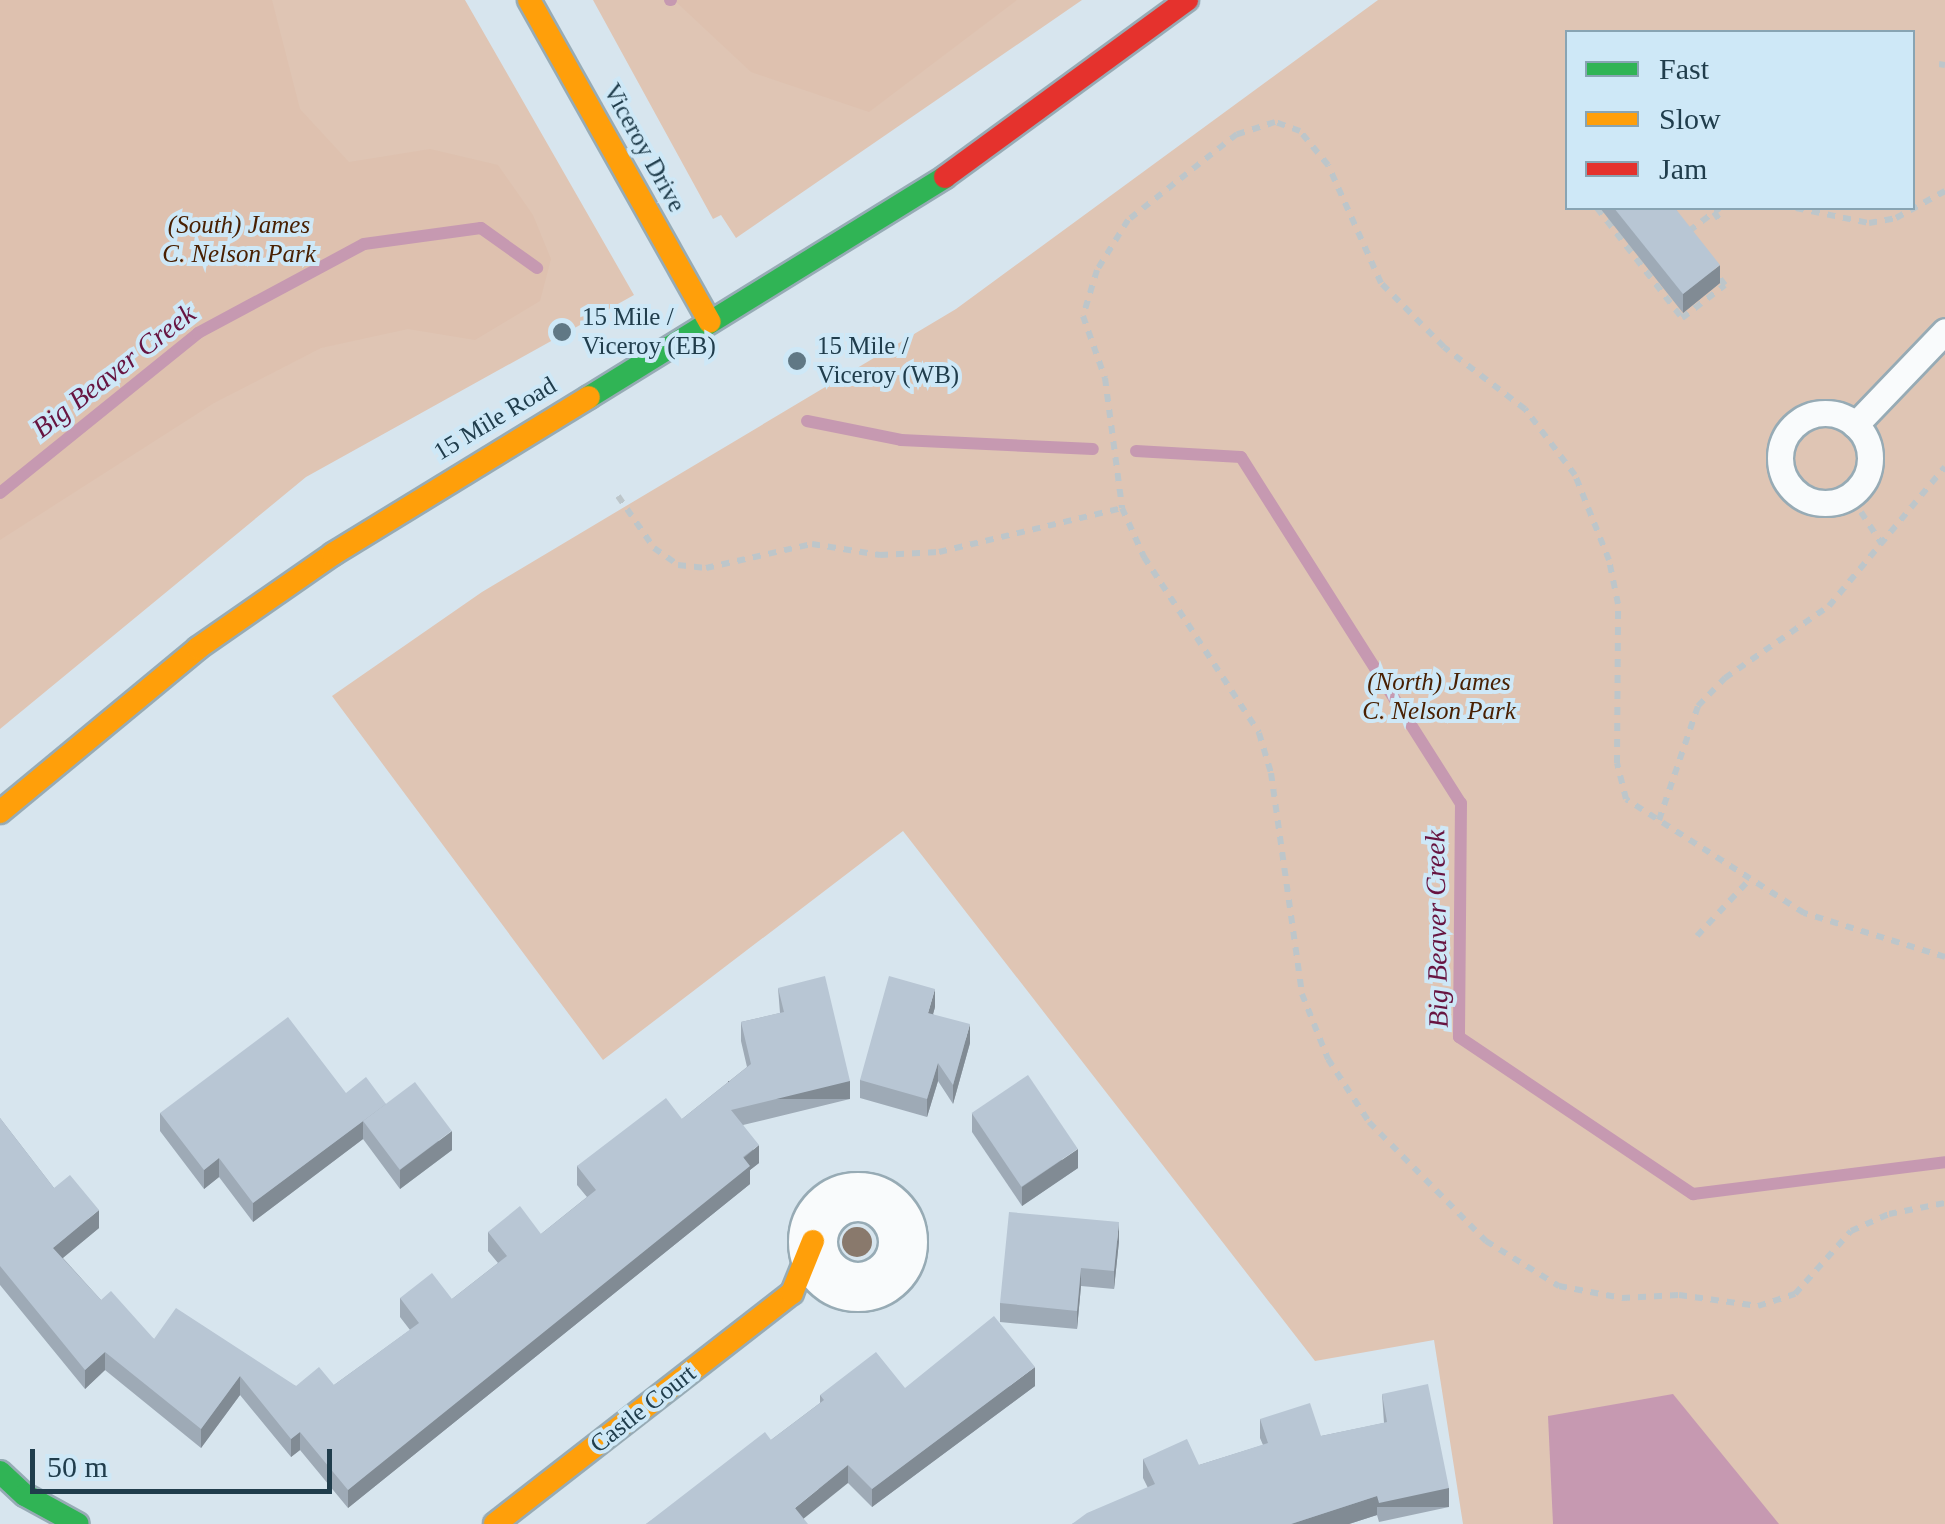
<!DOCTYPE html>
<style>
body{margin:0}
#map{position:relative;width:1945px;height:1524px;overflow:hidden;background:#d7e5ee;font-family:Georgia,serif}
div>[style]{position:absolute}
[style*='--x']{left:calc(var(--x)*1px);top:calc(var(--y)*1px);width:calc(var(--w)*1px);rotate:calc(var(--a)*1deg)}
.green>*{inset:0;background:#dfc5b4}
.forest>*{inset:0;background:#dec1af}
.water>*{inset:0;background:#c699b1}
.stream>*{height:12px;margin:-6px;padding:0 6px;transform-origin:6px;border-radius:6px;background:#c699b1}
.path>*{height:6px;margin-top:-3px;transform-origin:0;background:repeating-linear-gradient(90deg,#bdc6ca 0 8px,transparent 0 16px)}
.roads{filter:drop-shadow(2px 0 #97abb5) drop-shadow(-2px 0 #97abb5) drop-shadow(0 2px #97abb5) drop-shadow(0 -2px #97abb5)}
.lane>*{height:25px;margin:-12.5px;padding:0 12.5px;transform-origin:12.5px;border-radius:12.5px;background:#f9fbfc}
.lane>.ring{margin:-12.5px;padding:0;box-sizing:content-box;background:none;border:25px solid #f9fbfc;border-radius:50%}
.street>*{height:48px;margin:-24px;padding:0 24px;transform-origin:24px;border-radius:24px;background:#f9fbfc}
.street>.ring{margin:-24px;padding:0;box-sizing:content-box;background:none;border:48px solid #f9fbfc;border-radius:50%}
.fast>*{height:22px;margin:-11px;padding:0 11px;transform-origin:11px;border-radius:11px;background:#30b455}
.slow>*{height:22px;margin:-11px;padding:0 11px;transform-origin:11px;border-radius:11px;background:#ff9f0a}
.jam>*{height:22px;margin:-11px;padding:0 11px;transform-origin:11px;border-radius:11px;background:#e5322d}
.trees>*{width:30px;height:30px;margin:-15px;border-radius:50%;background:#89796c}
.wall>*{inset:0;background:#9eaab6}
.shaded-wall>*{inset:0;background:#818b94;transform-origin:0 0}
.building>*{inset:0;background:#b8c6d4;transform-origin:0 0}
.dots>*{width:28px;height:28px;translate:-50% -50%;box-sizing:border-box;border:5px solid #cee8f7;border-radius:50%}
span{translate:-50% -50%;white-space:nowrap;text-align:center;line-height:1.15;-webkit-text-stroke:8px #cee8f7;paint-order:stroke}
.street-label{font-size:25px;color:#203d4c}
.park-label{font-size:25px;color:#492002;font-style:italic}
.poi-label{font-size:25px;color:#203d4c}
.left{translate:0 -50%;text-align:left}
.water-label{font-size:28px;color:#671441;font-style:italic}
.legend{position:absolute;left:1565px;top:30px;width:350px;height:180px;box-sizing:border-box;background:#cee8f7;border:2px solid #88a4b3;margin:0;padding:12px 18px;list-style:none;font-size:30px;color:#203d4c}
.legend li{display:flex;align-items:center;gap:20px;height:50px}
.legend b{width:50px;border:2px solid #88a4b3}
.scale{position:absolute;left:30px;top:1449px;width:302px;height:45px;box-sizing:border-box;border:5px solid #203d4c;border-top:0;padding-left:12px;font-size:30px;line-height:35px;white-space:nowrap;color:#203d4c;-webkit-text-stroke:8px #cee8f7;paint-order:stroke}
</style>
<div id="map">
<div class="green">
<div style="clip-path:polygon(0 0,465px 0,634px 295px,306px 477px,0 729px)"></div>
<div style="clip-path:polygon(593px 0,1082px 0,736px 238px,721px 215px,713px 219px)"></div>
<div style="clip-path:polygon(evenodd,1378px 0,1945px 0,1945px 1524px,1463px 1524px,1434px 1340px,1315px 1361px,903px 831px,603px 1060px,332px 696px,482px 592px,956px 309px,1378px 0,1568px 32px,1912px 32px,1912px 208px,1568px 208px,1568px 32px)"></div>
</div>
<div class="forest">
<div style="clip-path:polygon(0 0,272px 0,300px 109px,349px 162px,430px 149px,498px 165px,533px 215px,551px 259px,540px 301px,475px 340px,408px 329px,321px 348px,214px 403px,0 540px)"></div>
<div style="clip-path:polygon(674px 0,1017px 0,869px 112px,751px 72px)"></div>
</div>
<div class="water">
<div style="clip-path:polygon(1673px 1394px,1779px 1524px,1553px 1524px,1548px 1416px)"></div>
</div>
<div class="stream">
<div style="--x:670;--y:0;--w:1;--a:0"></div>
<div style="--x:807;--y:421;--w:96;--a:11.4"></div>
<div style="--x:901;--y:440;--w:192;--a:2.7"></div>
<div style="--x:1136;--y:451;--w:105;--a:3.3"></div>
<div style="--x:1241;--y:457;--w:410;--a:57.6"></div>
<div style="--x:1461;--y:803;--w:234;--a:90.5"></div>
<div style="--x:1459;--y:1037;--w:282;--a:33.9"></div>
<div style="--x:1693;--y:1194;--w:254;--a:-7.2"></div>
<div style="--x:0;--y:493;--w:255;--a:-38.9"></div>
<div style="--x:198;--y:333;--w:188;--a:-28.2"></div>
<div style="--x:364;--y:244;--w:118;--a:-7.8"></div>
<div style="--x:481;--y:228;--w:69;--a:35.5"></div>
</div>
<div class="path">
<div style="--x:1939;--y:64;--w:6;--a:9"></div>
<div style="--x:1597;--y:208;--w:139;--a:52.3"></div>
<div style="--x:1682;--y:318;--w:54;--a:-37.5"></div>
<div style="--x:1725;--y:285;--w:16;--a:-128"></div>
<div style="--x:1796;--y:208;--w:75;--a:11.6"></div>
<div style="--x:1869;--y:223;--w:27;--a:-10"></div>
<div style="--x:1896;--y:218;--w:56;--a:-28.9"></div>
<div style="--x:1714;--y:212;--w:14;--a:56"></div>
<div style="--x:1689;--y:231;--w:38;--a:-37"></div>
<div style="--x:618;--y:496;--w:63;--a:55.3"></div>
<div style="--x:654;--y:548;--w:29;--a:35"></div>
<div style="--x:678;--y:565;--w:28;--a:6"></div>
<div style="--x:706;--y:568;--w:109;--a:-12.8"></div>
<div style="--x:812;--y:544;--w:69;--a:9.2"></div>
<div style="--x:880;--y:555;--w:59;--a:-2.9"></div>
<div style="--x:939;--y:552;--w:188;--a:-13.5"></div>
<div style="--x:1861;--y:512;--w:38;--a:57"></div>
<div style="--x:1659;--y:820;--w:120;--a:-71.1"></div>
<div style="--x:1698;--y:706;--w:39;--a:-46"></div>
<div style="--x:1725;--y:678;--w:126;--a:-34.7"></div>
<div style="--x:1829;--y:606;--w:181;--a:-50.2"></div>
<div style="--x:1697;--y:936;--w:78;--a:-47.1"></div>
<div style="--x:1945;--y:957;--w:148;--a:-162.7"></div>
<div style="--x:1804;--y:913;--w:211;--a:-147.4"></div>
<div style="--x:1626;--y:799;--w:37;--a:-104"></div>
<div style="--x:1617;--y:763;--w:159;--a:-89.6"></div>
<div style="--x:1618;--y:604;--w:45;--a:-101.6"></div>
<div style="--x:1609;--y:560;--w:92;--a:-111.8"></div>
<div style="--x:1575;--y:475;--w:83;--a:-127.1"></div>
<div style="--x:1525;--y:409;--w:102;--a:-142.6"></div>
<div style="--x:1444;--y:347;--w:90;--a:-134.5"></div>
<div style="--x:1381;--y:283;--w:129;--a:-114.2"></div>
<div style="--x:1328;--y:165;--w:44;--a:-129.5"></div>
<div style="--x:1300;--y:131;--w:27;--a:-160"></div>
<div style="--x:1275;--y:122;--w:40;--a:162"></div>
<div style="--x:1237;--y:134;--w:139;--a:141.7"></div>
<div style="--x:1128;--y:220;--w:59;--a:121.8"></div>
<div style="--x:1097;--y:270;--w:48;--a:106.9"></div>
<div style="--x:1083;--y:316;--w:66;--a:70.5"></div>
<div style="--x:1105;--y:378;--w:131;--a:82.5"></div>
<div style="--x:1122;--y:508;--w:54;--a:65.8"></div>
<div style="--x:1144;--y:557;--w:210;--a:56.8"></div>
<div style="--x:1259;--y:733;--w:42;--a:73.3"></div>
<div style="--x:1271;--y:773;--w:223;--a:82"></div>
<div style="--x:1302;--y:994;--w:70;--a:68.2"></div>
<div style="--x:1328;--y:1059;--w:75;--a:56.9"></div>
<div style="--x:1369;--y:1122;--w:167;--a:45.5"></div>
<div style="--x:1486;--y:1241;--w:86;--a:31.7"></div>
<div style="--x:1559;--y:1286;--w:64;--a:10.8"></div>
<div style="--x:1622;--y:1298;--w:57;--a:-3"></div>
<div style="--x:1679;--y:1295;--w:80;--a:7.9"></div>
<div style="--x:1758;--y:1306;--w:39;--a:-18"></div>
<div style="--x:1795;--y:1294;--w:84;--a:-48.4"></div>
<div style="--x:1851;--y:1231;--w:42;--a:-24.1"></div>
<div style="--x:1889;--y:1214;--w:57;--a:-11.1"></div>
</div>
<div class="roads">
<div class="lane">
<div class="ring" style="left:1780px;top:413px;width:65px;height:65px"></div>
<div style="--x:1855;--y:425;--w:130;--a:-46.2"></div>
</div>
<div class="street">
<div class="ring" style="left:813px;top:1197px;width:42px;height:42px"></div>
</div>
<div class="fast">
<div style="--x:589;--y:397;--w:418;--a:-31.7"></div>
<div style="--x:0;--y:1472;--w:34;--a:43"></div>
<div style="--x:25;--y:1495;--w:60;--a:28.7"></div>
</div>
<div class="slow">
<div style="--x:529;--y:0;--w:369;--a:60.7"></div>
<div style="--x:0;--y:812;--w:257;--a:-39.6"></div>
<div style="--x:198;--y:648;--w:165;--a:-34.8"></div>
<div style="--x:333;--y:554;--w:300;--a:-31.5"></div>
<div style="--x:495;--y:1524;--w:376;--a:-37.9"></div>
<div style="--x:792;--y:1293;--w:56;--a:-68"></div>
</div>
<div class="jam">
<div style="--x:945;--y:177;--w:300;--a:-36.2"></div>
</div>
</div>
<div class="trees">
<div style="left:857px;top:1242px"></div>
</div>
<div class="wall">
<div style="clip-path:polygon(1600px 208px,1675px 208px,1720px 283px,1683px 313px)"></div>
<div style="clip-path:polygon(778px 988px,850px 1099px,743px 1125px,759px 1163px,750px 1170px,750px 1184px,348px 1508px,300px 1450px,291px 1457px,240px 1395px,201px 1448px,105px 1370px,85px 1389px,0 1285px,0 1118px,54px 1188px,99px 1228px,63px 1258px,101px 1300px,154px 1339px,296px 1386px,334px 1385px,410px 1330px,400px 1317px,400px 1298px,452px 1299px,498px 1263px,488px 1251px,488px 1232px,541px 1234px,587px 1197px,577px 1185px,577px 1166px,682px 1119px,747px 1067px,741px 1041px,741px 1022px,780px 1013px)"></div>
<div style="clip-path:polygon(935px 1007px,933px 1014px,970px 1043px,953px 1104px,938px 1081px,927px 1117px,860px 1098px,860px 1080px)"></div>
<div style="clip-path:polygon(346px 1093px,386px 1104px,452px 1150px,400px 1189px,363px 1139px,253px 1222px,219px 1177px,204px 1189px,160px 1131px,160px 1113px)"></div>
<div style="clip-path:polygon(972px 1113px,1078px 1168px,1022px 1206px,972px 1132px)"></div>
<div style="clip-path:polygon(1119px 1241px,1114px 1289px,1081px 1286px,1077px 1329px,1000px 1322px,1000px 1303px)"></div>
<div style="clip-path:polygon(1035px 1386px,872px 1507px,848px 1483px,646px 1524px,771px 1440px,820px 1403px,820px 1395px,905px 1388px)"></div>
<div style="clip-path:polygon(1382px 1394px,1449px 1507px,1379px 1522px,1377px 1515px,1349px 1524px,1072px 1524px,1148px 1488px,1143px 1478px,1143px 1459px,1199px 1465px,1263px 1445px,1260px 1438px,1260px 1419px,1321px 1436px,1384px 1423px)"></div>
</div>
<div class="shaded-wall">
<div style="clip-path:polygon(1720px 265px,1720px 283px,1683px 313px,1683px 294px)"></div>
<div style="clip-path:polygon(935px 989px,935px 1007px,928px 1032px,928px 1013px)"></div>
<div style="clip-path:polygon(970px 1024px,970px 1043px,953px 1104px,953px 1085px)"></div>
<div style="clip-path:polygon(938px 1063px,938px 1081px,927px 1117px,927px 1099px)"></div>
<div style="left:850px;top:1081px;width:18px;height:122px;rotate:90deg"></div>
<div style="clip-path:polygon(363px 1121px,363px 1139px,253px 1222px,253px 1203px)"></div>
<div style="clip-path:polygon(452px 1131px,452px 1150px,400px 1189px,400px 1170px)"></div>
<div style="clip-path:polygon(759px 1145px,759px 1163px,750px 1170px,750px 1184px,348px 1508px,348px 1490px)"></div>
<div style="clip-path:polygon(1078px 1149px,1078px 1168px,1022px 1206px,1022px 1187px)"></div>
<div style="clip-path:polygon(219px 1158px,219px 1177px,204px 1189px,204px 1170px)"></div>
<div style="clip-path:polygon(99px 1210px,99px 1228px,53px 1266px,53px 1248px)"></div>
<div style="clip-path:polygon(1119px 1222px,1119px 1241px,1114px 1289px,1114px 1271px)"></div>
<div style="clip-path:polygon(1081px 1268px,1081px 1286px,1077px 1329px,1077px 1311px)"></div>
<div style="clip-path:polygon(105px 1352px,105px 1370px,85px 1389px,85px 1370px)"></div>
<div style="clip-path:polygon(1035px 1367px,1035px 1386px,872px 1507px,872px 1489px)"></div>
<div style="clip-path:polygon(240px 1376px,240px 1395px,201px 1448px,201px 1429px)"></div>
<div style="clip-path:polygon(300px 1432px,300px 1450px,291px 1457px,291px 1439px)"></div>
<div style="clip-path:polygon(848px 1465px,848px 1483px,797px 1524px,795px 1508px)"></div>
<div style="left:1449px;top:1488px;width:19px;height:72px;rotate:90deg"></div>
<div style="clip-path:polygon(1377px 1496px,1377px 1515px,1349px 1524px,1291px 1524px)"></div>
</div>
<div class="building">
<div style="clip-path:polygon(1614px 208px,1675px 208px,1720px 265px,1683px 294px)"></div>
<div style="clip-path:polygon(825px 976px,850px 1081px,731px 1110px,759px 1145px,743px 1157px,750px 1166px,348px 1490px,300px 1432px,291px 1439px,240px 1376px,201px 1429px,105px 1352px,85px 1370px,0 1266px,0 1118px,54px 1188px,70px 1175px,99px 1210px,53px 1248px,101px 1300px,111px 1291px,154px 1339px,176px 1308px,296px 1386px,319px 1367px,334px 1385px,419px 1323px,400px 1298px,432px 1273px,452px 1299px,507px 1256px,488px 1232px,520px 1206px,541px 1234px,596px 1190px,577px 1166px,666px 1098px,682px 1119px,751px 1064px,741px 1022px,784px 1012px,778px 988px)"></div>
<div style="clip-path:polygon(889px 976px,935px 989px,928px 1013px,970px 1024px,953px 1085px,938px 1063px,927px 1099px,860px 1080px)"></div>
<div style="clip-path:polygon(288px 1017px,346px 1093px,366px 1077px,386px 1104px,253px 1203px,219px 1158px,204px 1170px,160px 1113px)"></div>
<div style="left:1028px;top:1075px;width:89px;height:68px;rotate:56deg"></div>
<div style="left:415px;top:1082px;width:61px;height:65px;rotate:53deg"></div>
<div style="clip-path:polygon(1009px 1212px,1119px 1222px,1114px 1271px,1081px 1268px,1077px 1311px,1000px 1303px)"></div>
<div style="clip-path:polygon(994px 1316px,1035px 1367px,872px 1489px,848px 1465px,795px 1508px,808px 1524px,646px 1524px,765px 1432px,771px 1440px,824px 1400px,820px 1395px,876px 1352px,905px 1388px)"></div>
<div style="clip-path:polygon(1428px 1384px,1449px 1488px,1379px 1503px,1377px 1496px,1291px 1524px,1072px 1524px,1087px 1513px,1155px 1484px,1143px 1459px,1187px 1439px,1199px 1465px,1268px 1443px,1260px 1419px,1310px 1403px,1321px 1436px,1387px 1422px,1382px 1394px)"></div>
</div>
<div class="dots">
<div style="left:562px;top:332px;background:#607885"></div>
<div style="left:797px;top:361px;background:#607885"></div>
</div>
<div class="street-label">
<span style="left:644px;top:148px;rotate:61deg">Viceroy Drive</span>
<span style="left:495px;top:419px;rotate:-31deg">15 Mile Road</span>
<span style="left:643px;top:1409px;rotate:-38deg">Castle Court</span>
</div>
<div class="park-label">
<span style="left:239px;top:240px">(South) James<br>C. Nelson Park</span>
<span style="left:1439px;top:697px">(North) James<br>C. Nelson Park</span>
</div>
<div class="poi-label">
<span class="left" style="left:582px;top:332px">15 Mile /<br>Viceroy (EB)</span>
<span class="left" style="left:817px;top:361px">15 Mile /<br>Viceroy (WB)</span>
</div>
<div class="water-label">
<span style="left:114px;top:371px;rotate:-38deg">Big Beaver Creek</span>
<span style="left:1437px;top:929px;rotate:-91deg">Big Beaver Creek</span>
</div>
<ul class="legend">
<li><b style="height:12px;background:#30b455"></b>Fast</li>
<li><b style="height:12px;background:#ff9f0a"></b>Slow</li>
<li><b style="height:12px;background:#e5322d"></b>Jam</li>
</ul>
<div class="scale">50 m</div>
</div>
